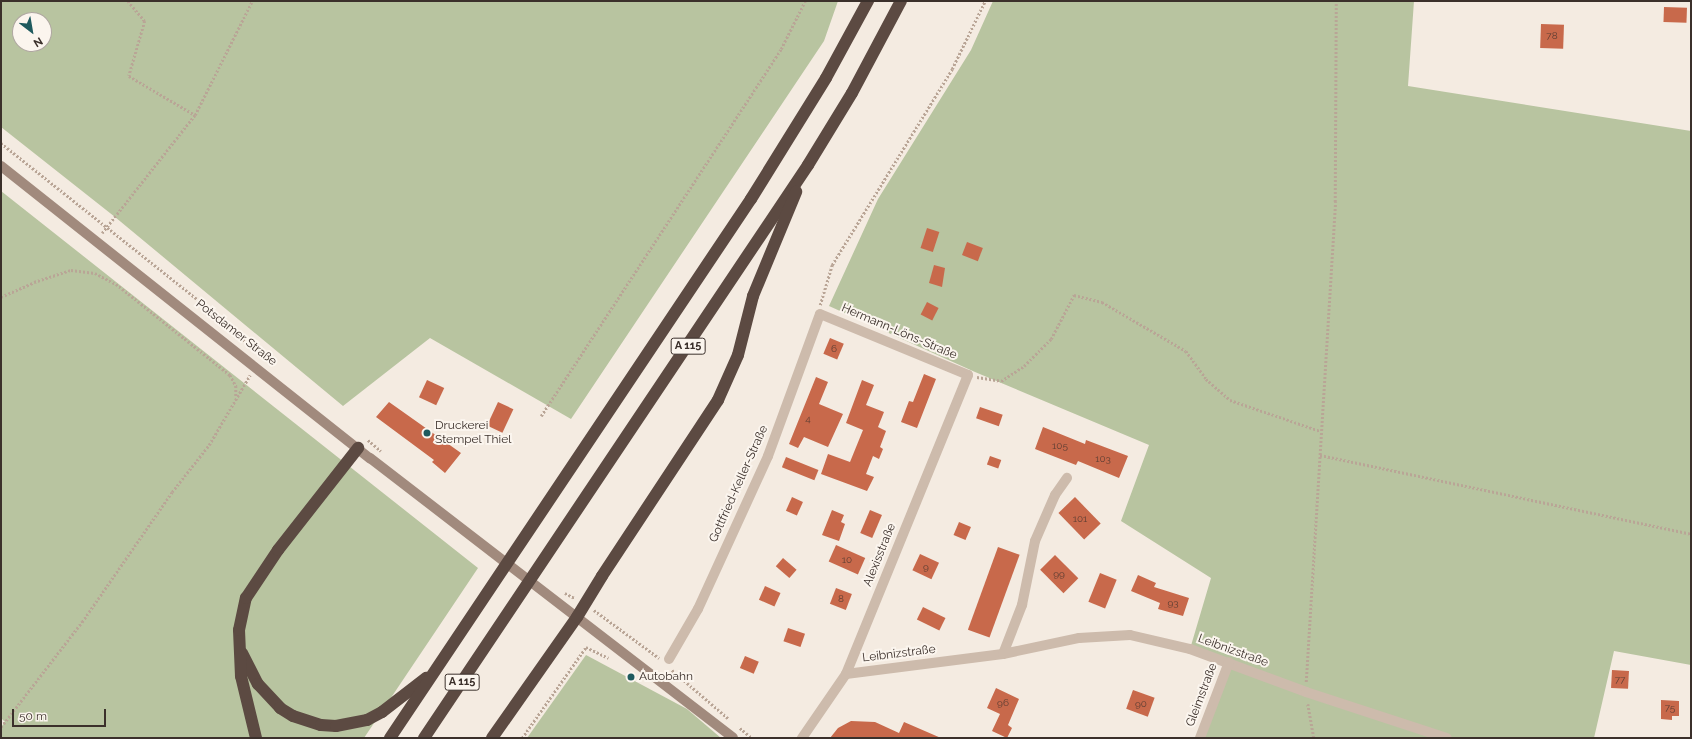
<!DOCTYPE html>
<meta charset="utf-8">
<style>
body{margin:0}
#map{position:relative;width:1692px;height:739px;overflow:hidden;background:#f4ebe1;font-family:Raleway,sans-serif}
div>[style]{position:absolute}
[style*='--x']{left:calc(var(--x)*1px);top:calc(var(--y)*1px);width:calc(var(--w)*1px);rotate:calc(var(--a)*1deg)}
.green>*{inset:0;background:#b8c4a0}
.building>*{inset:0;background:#c8694b;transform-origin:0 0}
.path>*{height:2.5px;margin-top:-1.25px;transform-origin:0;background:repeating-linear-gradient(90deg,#b9a596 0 2px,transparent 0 4px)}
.minor>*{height:10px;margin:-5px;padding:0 5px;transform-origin:5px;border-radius:5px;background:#cdbbac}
.secondary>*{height:10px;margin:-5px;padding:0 5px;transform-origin:5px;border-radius:5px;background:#a18a7d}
.motorway>*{height:12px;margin:-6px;padding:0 6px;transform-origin:6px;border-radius:6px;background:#5c4a42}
.dots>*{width:11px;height:11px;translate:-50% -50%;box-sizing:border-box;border:2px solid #fbf5ee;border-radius:50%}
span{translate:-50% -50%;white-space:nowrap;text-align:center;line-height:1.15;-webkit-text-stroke:4px #fbf5ee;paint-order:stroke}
.number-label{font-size:10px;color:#5e3e33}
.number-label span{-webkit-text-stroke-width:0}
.shield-label span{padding:1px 3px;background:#fbf5ee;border:1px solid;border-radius:3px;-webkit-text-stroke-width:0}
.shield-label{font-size:11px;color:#3b302b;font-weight:700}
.street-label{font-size:12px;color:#3b302b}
.poi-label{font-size:12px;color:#3b302b}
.left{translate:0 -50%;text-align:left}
.frame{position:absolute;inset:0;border:2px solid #3b302b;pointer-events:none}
.north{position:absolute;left:12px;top:12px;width:40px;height:40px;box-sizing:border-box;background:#fbf5ee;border:1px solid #aea6a0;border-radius:50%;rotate:149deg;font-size:11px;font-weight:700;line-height:16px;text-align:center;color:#3b302b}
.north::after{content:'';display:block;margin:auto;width:14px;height:18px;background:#1f5a5e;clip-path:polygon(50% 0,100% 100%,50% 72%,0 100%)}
.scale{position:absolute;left:12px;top:709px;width:94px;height:18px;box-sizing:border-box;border:2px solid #3b302b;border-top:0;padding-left:5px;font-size:12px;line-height:14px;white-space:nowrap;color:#3b302b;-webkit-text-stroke:3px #fbf5ee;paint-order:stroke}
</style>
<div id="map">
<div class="green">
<div style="clip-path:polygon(evenodd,1px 1px,838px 1px,824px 41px,571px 419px,430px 338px,343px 406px,115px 217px,1px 127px,1px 1px,20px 20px,44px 20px,44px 44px,20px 44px,20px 20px)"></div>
<div style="clip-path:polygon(993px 1px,1414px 1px,1408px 86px,1691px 131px,1691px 665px,1614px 651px,1594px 738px,1200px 738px,1229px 662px,1190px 649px,1211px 578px,1121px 521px,1149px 445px,975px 372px,829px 306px,878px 199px,971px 50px)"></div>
<div style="clip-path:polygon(1px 191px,478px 568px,364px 738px,1px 738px,1px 727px,5px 722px,1px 718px)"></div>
<div style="clip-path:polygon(586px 655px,687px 709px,721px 738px,527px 738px)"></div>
</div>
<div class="building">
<div style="left:1664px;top:7px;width:23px;height:15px;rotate:2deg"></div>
<div style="left:1541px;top:24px;width:23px;height:24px;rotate:2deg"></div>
<div style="left:927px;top:228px;width:13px;height:21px;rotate:18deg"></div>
<div style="left:967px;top:242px;width:17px;height:14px;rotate:21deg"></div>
<div style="clip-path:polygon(934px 265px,945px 268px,942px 287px,929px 283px)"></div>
<div style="left:927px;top:302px;width:13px;height:14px;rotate:27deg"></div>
<div style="left:830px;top:338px;width:15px;height:17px;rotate:23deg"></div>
<div style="clip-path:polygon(924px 374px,936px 379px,917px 428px,901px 422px,909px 401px,913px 402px)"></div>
<div style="clip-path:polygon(816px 377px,828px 382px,819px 404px,843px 414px,828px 447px,804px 437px,798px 448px,789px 444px)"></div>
<div style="left:427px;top:380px;width:19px;height:19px;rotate:25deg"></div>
<div style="clip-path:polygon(862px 380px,874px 385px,866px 405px,884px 412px,878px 427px,886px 431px,880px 447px,883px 449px,879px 459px,873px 456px,866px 474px,874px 477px,867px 491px,821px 474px,828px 454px,850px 462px,863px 430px,846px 423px)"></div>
<div style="clip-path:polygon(389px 402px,461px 453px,445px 473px,432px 462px,434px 460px,376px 417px)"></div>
<div style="left:498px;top:402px;width:17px;height:26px;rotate:25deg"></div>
<div style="left:980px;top:407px;width:24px;height:12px;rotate:19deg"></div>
<div style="clip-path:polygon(1043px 427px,1085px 444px,1086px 440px,1128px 456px,1119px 478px,1078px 461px,1076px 465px,1035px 449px)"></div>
<div style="left:990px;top:456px;width:12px;height:9px;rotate:20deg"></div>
<div style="left:786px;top:457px;width:35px;height:11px;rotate:22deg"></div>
<div style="left:792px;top:497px;width:12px;height:15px;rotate:24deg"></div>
<div style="left:1075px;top:497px;width:37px;height:23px;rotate:46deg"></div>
<div style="clip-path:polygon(832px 510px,844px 515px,841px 522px,845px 524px,839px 541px,822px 535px)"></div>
<div style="left:870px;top:510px;width:13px;height:25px;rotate:23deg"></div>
<div style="left:959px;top:522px;width:13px;height:14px;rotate:23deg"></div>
<div style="left:836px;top:545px;width:32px;height:18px;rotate:24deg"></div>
<div style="left:998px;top:547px;width:23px;height:88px;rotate:20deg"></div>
<div style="left:920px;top:554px;width:21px;height:18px;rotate:25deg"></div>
<div style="left:1055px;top:555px;width:33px;height:21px;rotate:45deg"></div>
<div style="left:783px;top:558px;width:18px;height:11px;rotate:41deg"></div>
<div style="left:1100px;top:573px;width:18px;height:31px;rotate:22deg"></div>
<div style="clip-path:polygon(1138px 575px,1156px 583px,1154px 587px,1189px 598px,1183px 616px,1158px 609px,1160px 603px,1131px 591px)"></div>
<div style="left:765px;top:586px;width:17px;height:15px;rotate:24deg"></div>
<div style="left:836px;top:588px;width:17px;height:17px;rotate:21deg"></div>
<div style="left:923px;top:607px;width:25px;height:14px;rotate:26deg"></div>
<div style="left:788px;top:628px;width:18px;height:14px;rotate:19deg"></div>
<div style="left:745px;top:656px;width:15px;height:13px;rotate:23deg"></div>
<div style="left:1612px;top:670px;width:17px;height:18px;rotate:3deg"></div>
<div style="clip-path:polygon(996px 688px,1019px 699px,1008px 725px,1012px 728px,1007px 738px,992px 731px,1000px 714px,987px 708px)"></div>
<div style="left:1133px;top:690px;width:23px;height:20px;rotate:20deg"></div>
<div style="clip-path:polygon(1661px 700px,1679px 701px,1679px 716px,1672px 716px,1672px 720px,1661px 719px)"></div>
<div style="clip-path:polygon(851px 721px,875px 722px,899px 733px,904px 722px,941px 738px,830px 738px,838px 728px)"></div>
</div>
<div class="path">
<div style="--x:128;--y:1;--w:26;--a:50"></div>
<div style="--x:145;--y:21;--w:57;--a:106.2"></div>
<div style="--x:129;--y:76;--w:77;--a:30.6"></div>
<div style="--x:1;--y:143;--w:256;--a:38.5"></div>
<div style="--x:201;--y:302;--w:86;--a:41.7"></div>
<div style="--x:102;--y:233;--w:150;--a:-51.8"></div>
<div style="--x:195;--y:115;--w:127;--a:-63.4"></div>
<div style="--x:1;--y:297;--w:36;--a:-24"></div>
<div style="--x:34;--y:282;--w:39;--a:-18"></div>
<div style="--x:71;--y:270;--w:24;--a:7"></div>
<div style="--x:95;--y:273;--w:24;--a:28"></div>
<div style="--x:116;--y:284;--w:146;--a:38.6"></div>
<div style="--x:230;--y:375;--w:13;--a:61"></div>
<div style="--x:236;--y:386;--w:11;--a:90"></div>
<div style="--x:820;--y:305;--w:42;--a:-73.3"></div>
<div style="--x:832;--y:265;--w:230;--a:-58.5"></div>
<div style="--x:952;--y:69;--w:76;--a:-64.1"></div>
<div style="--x:977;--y:377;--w:24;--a:9"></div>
<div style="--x:1001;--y:381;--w:27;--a:-33"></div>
<div style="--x:1024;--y:366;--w:38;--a:-45"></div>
<div style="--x:1051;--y:339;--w:50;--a:-62.4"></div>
<div style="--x:1074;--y:295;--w:29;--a:14"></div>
<div style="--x:1102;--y:302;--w:97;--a:30.3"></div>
<div style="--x:1186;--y:351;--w:34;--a:54"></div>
<div style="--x:1206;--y:379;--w:32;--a:41"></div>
<div style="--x:1230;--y:400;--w:95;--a:19"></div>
<div style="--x:541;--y:416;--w:439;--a:-56.8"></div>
<div style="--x:781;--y:49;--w:54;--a:-63.4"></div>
<div style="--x:368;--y:440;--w:17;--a:40"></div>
<div style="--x:1320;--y:455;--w:379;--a:12"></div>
<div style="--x:565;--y:593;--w:11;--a:27"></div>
<div style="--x:594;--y:610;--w:81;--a:36.4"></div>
<div style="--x:672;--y:670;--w:75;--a:40.7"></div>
<div style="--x:1306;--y:682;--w:481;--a:-86.5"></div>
<div style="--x:1335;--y:202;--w:201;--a:-89.7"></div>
<div style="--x:1308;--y:704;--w:35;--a:80"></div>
<div style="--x:1;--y:727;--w:133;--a:-52.4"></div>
<div style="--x:82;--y:622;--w:158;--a:-55.3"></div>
<div style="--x:172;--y:492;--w:60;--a:-51.8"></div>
<div style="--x:209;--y:445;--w:81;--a:-59.6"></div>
<div style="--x:740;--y:728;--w:16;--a:40"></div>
<div style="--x:522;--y:738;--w:111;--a:-54.9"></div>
<div style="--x:586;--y:647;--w:25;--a:26"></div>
</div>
<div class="minor">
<div style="--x:1003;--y:654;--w:53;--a:-68.8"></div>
<div style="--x:1022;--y:605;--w:65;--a:-78.5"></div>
<div style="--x:1035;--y:541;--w:50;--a:-66.5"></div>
<div style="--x:1055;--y:495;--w:21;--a:-55"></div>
<div style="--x:669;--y:659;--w:58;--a:-59.9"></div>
<div style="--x:698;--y:609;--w:168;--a:-65.4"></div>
<div style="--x:768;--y:456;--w:151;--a:-69.9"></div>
<div style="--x:820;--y:314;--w:160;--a:22.4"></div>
<div style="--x:968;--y:375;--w:323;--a:112.2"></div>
<div style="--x:846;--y:674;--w:78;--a:124.5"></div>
<div style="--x:846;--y:674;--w:158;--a:-7.3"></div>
<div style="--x:1003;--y:654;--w:78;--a:-11.9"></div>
<div style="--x:1079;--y:638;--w:51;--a:-3.4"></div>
<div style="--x:1130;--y:635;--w:62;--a:13.1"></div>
<div style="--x:1190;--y:649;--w:124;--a:20.3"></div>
<div style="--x:1306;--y:692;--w:148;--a:18.1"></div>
<div style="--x:1200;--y:738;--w:81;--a:-69.1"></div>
</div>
<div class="secondary">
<div style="--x:1;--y:166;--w:471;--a:38.4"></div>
<div style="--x:370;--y:458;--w:458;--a:37.6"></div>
</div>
<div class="motorway">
<div style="--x:242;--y:653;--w:35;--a:63"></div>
<div style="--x:258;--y:684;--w:33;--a:47"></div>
<div style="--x:280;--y:708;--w:15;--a:32"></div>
<div style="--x:293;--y:716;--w:29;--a:18"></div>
<div style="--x:321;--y:725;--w:15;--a:4"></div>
<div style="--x:336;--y:726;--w:32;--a:-11"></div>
<div style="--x:367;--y:720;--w:17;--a:-28"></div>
<div style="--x:382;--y:712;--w:56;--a:-37.7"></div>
<div style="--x:256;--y:738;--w:64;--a:-103.6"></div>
<div style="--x:241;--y:676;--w:46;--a:-92.5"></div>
<div style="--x:239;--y:630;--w:33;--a:-78"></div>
<div style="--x:246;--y:598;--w:58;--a:-56.3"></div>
<div style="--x:278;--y:550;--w:130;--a:-51.9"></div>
<div style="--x:390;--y:738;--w:649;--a:-56.19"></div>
<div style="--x:751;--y:199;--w:142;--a:-58.2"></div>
<div style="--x:826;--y:78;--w:88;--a:-61.4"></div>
<div style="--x:424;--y:738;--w:690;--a:-56.17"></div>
<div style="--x:808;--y:165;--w:84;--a:-58.6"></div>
<div style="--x:852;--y:93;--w:104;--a:-62"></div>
<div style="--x:492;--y:738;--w:148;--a:-54.9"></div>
<div style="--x:577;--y:617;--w:48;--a:-58.6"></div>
<div style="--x:602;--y:576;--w:211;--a:-56.6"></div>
<div style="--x:718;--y:400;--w:49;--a:-66"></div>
<div style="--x:738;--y:355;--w:61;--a:-75.7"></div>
<div style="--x:753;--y:296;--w:113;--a:-67.5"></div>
</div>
<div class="dots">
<div style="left:427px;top:433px;background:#1f5a5e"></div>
<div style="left:631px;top:677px;background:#1f5a5e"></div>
</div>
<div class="number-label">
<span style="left:1552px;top:36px">78</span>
<span style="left:834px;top:349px">6</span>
<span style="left:808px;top:419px">4</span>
<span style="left:1060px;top:446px">105</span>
<span style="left:1103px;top:459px">103</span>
<span style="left:1080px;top:519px">101</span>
<span style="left:847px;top:560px">10</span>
<span style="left:926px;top:567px">9</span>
<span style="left:1059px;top:574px">99</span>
<span style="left:841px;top:599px">8</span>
<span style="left:1173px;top:603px">93</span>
<span style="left:1620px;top:680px">77</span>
<span style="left:1003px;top:703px">96</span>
<span style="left:1141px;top:704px">90</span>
<span style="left:1670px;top:708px">75</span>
</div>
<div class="shield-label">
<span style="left:688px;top:346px">A 115</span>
<span style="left:462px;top:682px">A 115</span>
</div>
<div class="street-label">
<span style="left:899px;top:332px;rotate:23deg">Hermann-Löns-Straße</span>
<span style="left:236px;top:333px;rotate:38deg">Potsdamer Straße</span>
<span style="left:739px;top:484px;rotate:-66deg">Gottfried-Keller-Straße</span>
<span style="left:880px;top:555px;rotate:-68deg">Alexisstraße</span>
<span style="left:1233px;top:651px;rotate:20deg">Leibnizstraße</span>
<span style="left:899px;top:654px;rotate:-7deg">Leibnizstraße</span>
<span style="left:1202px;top:695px;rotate:-69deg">Gleimstraße</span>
</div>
<div class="poi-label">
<span class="left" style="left:435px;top:433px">Druckerei<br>Stempel Thiel</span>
<span class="left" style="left:639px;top:677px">Autobahn</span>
</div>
<div class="frame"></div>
<div class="north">N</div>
<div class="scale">50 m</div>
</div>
